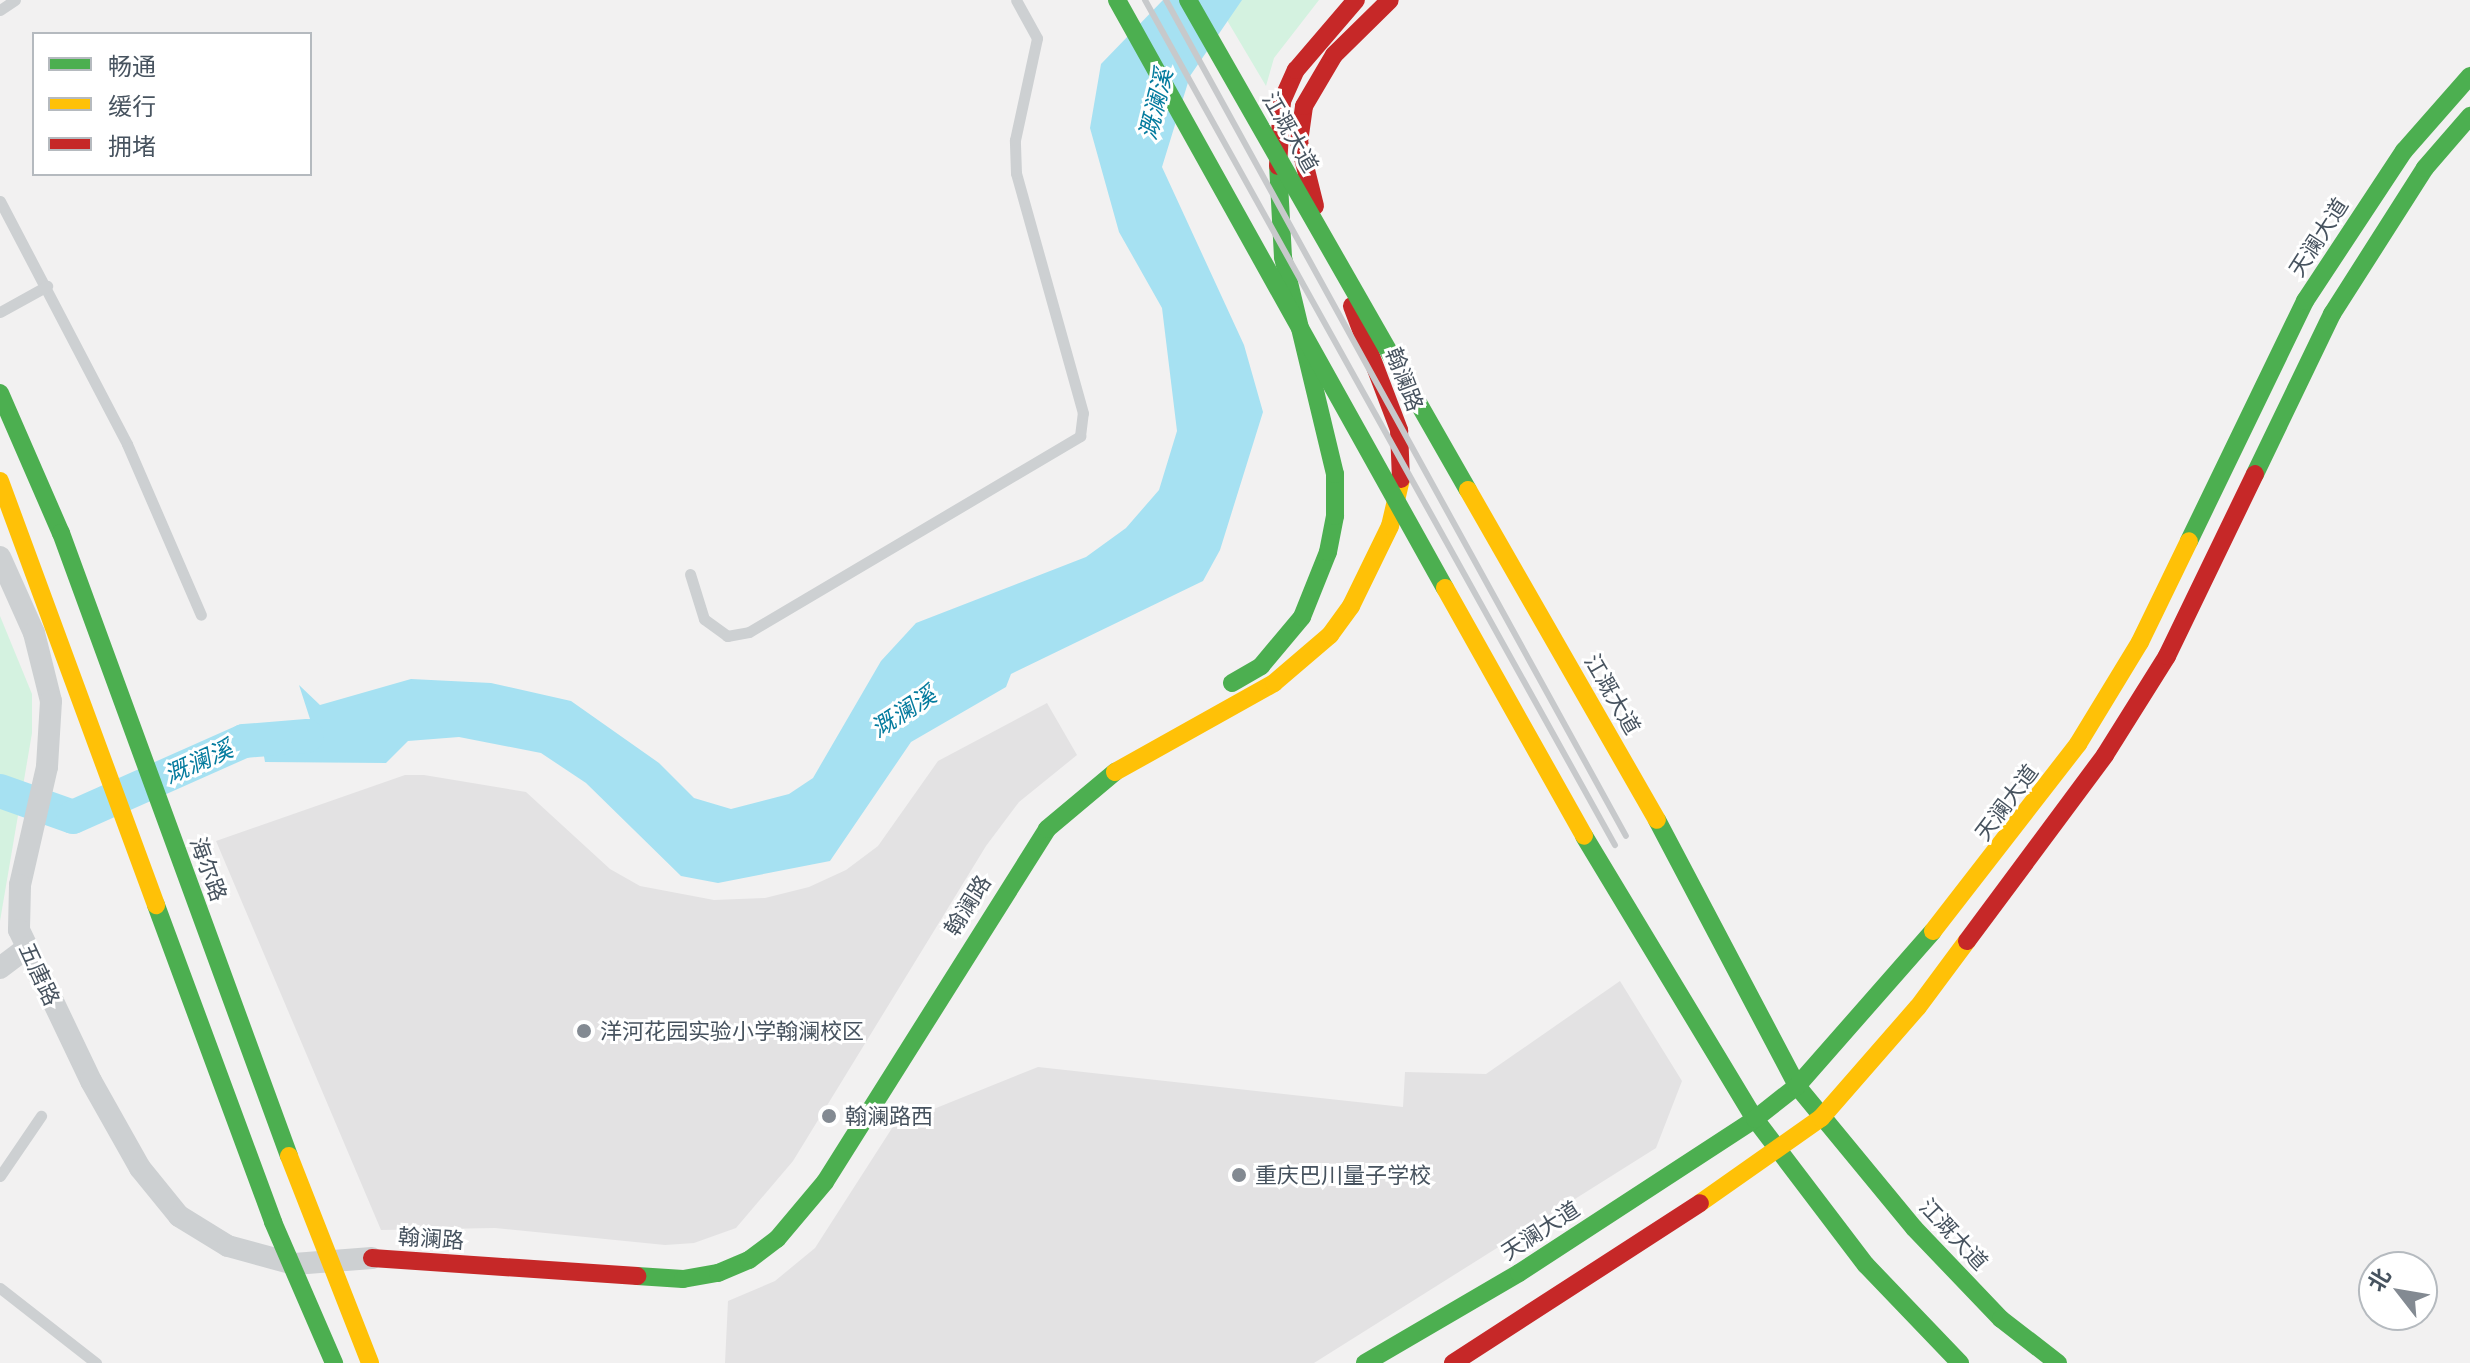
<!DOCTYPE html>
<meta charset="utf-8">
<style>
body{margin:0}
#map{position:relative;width:2470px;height:1363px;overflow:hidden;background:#f2f1f1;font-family:"Golos Text","Noto Sans SC",sans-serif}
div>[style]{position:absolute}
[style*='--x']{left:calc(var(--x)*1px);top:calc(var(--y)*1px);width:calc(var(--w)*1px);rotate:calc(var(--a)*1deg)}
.education>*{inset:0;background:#e3e2e3}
.green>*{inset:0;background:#d4f2e0}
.water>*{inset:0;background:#a6e1f2}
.river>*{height:34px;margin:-17px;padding:0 17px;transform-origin:17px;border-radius:17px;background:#a6e1f2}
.lane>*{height:11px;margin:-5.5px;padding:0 5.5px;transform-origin:5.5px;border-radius:5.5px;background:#cdd0d2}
.street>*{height:22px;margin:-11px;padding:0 11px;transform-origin:11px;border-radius:11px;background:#cdd0d2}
.fast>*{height:18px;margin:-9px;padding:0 9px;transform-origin:9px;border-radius:9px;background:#4caf50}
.slow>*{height:18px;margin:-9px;padding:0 9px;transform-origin:9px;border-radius:9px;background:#ffc107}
.jam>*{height:18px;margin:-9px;padding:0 9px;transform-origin:9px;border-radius:9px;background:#c62828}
.rail>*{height:6px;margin:-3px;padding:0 3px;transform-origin:3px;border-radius:3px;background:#c7c9cb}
.fast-bridge>*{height:18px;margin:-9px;padding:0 9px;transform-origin:9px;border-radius:9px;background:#4caf50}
.slow-bridge>*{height:18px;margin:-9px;padding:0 9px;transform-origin:9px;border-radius:9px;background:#ffc107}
.dots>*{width:22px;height:22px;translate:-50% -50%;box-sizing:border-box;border:4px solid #fff;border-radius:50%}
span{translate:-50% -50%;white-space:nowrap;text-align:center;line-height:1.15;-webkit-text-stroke:6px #fff;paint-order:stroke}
.street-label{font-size:22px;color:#47535f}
.poi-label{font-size:22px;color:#47535f}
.left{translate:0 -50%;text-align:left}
.water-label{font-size:24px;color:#047b9e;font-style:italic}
.legend{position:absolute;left:32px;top:32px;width:280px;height:144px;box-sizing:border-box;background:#fff;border:2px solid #b5babf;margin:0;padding:10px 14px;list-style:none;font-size:24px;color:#47535f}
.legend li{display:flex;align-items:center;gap:16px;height:40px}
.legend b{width:40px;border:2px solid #b5babf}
.north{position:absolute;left:2358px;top:1251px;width:80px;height:80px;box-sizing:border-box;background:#fff;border:2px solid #b5babf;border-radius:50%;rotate:301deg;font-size:22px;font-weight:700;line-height:32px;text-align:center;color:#47535f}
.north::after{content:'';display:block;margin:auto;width:28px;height:36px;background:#838a92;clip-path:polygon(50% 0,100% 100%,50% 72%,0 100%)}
</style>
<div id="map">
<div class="education">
<div style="clip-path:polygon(1047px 703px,1077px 755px,1019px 802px,986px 846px,793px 1161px,736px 1228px,694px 1243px,665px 1245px,495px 1228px,381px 1230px,216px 841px,405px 775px,424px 775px,526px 792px,610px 869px,640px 886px,714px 900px,765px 898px,809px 887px,846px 870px,878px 846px,938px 761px)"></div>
<div style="clip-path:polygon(1620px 981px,1682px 1081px,1656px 1148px,1314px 1363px,725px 1363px,728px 1301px,775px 1281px,815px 1248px,894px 1125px,1038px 1067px,1403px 1107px,1405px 1072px,1486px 1074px)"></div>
</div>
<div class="green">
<div style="clip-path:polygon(1215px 0,1319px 0,1274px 58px,1266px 86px)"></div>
<div style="clip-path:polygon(0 616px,32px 694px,32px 733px,0 921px)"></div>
</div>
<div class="water">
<div style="clip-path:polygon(1163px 0,1242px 0,1190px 76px,1162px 167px,1244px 345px,1263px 412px,1220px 550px,1203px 581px,1011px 674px,1006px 687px,911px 742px,830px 861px,718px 883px,681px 876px,586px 783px,541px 753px,459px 737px,408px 741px,386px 763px,265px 762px,259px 728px,310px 719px,299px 685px,320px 705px,411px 679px,491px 683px,571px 701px,659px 763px,694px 798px,731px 809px,789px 794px,813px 778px,881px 661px,916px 623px,1086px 557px,1126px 528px,1159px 490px,1177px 431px,1162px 308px,1119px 232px,1090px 128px,1101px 64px)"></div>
</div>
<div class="river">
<div style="--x:0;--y:791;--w:77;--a:19.6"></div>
<div style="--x:73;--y:817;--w:187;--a:-24"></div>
<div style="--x:244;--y:741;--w:63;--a:-4.5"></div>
</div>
<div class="lane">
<div style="--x:0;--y:10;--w:18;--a:-34"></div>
<div style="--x:0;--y:201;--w:274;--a:62.4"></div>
<div style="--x:127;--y:444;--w:186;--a:66.6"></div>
<div style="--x:0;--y:312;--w:54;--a:-29"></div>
<div style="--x:690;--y:574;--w:47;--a:72.7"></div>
<div style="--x:704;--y:619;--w:29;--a:36"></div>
<div style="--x:727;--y:636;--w:22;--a:-10"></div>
<div style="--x:749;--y:632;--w:385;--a:-30.6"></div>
<div style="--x:1080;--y:436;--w:23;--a:-83"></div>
<div style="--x:1083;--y:413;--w:249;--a:-105.6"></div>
<div style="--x:1016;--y:173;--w:33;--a:-92"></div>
<div style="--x:1015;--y:140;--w:104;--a:-77.8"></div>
<div style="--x:1037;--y:38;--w:43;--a:-118.9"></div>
<div style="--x:0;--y:1176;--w:73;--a:-55.7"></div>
<div style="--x:0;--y:1288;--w:122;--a:38"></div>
</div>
<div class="street">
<div style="--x:0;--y:557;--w:83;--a:65.9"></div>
<div style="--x:34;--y:633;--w:70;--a:76"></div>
<div style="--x:51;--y:701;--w:66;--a:93.5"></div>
<div style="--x:47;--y:767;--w:121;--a:102.9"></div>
<div style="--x:20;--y:885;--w:45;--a:91.3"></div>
<div style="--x:19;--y:930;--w:167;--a:64.5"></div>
<div style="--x:91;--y:1081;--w:100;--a:60.6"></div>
<div style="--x:140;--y:1168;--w:62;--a:50.9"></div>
<div style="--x:179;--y:1216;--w:57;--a:31.5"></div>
<div style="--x:228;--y:1246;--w:68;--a:15.3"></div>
<div style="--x:294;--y:1264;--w:78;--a:-4.4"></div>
<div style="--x:0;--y:968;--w:34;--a:-37"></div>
</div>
<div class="fast">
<div style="--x:2255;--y:474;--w:178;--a:-64.3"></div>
<div style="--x:2332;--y:314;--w:173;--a:-57.5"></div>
<div style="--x:2425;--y:168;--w:69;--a:-49.1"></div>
<div style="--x:2189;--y:541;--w:267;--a:-64.2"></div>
<div style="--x:2305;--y:301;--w:180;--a:-56.6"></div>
<div style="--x:2404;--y:151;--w:100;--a:-48.7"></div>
<div style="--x:1232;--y:683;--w:34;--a:-30"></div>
<div style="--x:1261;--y:666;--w:64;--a:-50.1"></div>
<div style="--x:1302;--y:617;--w:70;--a:-68.2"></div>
<div style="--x:1328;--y:552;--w:37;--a:-79"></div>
<div style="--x:1335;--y:516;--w:42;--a:-90"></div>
<div style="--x:1335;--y:474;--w:223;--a:-103.5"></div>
<div style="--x:1283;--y:257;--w:91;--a:-93.1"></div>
<div style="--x:1657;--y:820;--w:301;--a:62.2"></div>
<div style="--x:1797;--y:1086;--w:184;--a:50.5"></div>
<div style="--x:1914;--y:1228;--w:126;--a:46.3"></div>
<div style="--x:2001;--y:1319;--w:72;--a:37.7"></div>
<div style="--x:1584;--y:836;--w:331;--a:58.9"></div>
<div style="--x:1755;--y:1119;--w:183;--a:52.8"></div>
<div style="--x:1866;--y:1265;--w:136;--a:46.2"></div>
<div style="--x:637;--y:1276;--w:46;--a:3.7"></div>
<div style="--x:683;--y:1279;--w:36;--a:-10"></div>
<div style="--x:718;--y:1273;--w:34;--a:-23"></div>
<div style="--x:749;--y:1260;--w:35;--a:-37"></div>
<div style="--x:777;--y:1239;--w:75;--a:-49.9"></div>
<div style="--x:825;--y:1182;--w:417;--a:-57.8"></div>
<div style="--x:1047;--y:829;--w:89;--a:-40"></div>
<div style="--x:1365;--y:1363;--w:178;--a:-30.3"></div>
<div style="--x:1519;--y:1273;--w:282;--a:-33.1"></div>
<div style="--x:1755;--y:1119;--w:53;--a:-38.2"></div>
<div style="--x:1797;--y:1086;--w:206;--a:-48.7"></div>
</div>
<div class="slow">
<div style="--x:1115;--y:772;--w:182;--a:-29.2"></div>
<div style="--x:1274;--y:683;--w:74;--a:-40.6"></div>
<div style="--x:1330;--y:635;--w:36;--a:-54"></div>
<div style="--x:1351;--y:606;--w:89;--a:-64"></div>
<div style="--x:1390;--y:526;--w:48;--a:-76.8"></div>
<div style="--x:1933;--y:931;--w:237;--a:-52.2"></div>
<div style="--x:2078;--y:744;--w:119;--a:-58.7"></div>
<div style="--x:2140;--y:642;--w:112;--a:-64.1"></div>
<div style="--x:1700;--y:1203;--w:148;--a:-35.1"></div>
<div style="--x:1821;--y:1118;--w:147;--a:-48.9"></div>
<div style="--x:1918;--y:1007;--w:82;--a:-53.4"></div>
</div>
<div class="jam">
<div style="--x:1278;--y:166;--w:65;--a:-86.5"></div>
<div style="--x:1282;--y:101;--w:34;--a:-66"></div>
<div style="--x:1296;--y:70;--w:92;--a:-49.4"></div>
<div style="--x:1315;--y:206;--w:66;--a:-104"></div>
<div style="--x:1299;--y:142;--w:36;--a:-82"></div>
<div style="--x:1304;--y:106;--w:59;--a:-59.5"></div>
<div style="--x:1334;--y:55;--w:78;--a:-44.5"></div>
<div style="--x:1352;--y:306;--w:133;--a:69.2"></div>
<div style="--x:1399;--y:430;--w:49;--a:87.7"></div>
<div style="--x:1967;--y:941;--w:232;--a:-53.4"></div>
<div style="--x:2105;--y:755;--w:117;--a:-57.9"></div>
<div style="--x:2167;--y:656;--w:202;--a:-64.2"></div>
<div style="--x:372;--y:1258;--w:266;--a:3.9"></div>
<div style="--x:1453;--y:1363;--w:294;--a:-32.9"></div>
</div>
<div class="rail">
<div style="--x:1145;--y:0;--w:967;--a:60.92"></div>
<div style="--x:1166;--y:0;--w:954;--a:61.18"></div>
</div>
<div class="fast-bridge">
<div style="--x:1117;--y:0;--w:673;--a:60.85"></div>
<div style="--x:1188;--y:0;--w:564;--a:60.26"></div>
<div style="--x:0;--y:393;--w:153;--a:66.5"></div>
<div style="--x:61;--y:533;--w:663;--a:69.9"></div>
<div style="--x:156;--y:905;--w:338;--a:69.7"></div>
<div style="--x:273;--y:1222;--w:154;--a:66.6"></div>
</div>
<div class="slow-bridge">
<div style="--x:0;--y:481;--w:452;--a:69.8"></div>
<div style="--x:1468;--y:490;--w:380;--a:60.2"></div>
<div style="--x:1445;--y:588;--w:284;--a:60.7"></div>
<div style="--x:289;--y:1156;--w:222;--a:68.6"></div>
</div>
<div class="dots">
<div style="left:584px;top:1031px;background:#838a92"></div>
<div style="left:829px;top:1116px;background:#838a92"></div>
<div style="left:1239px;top:1175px;background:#838a92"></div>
</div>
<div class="street-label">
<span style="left:1291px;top:132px;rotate:60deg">江溉大道</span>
<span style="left:2318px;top:237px;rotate:-57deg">天澜大道</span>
<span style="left:1405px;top:379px;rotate:69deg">翰澜路</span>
<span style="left:1613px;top:694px;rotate:60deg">江溉大道</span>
<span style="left:2006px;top:802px;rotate:-53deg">天澜大道</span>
<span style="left:209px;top:869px;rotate:70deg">海尔路</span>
<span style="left:967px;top:905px;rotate:-58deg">翰澜路</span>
<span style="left:40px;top:974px;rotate:65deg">五唐路</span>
<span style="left:1540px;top:1230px;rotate:-33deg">天澜大道</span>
<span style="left:1954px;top:1234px;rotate:47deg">江溉大道</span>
<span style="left:431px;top:1238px;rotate:4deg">翰澜路</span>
</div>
<div class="poi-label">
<span class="left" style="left:600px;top:1031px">洋河花园实验小学翰澜校区</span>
<span class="left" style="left:845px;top:1116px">翰澜路西</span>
<span class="left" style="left:1255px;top:1175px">重庆巴川量子学校</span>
</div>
<div class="water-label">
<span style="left:1155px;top:104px;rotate:-76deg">溉澜溪</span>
<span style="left:903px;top:711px;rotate:-33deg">溉澜溪</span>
<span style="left:198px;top:761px;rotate:-24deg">溉澜溪</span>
</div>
<ul class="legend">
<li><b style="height:10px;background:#4caf50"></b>畅通</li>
<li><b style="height:10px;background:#ffc107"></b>缓行</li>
<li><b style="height:10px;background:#c62828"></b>拥堵</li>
</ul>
<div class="north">北</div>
</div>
